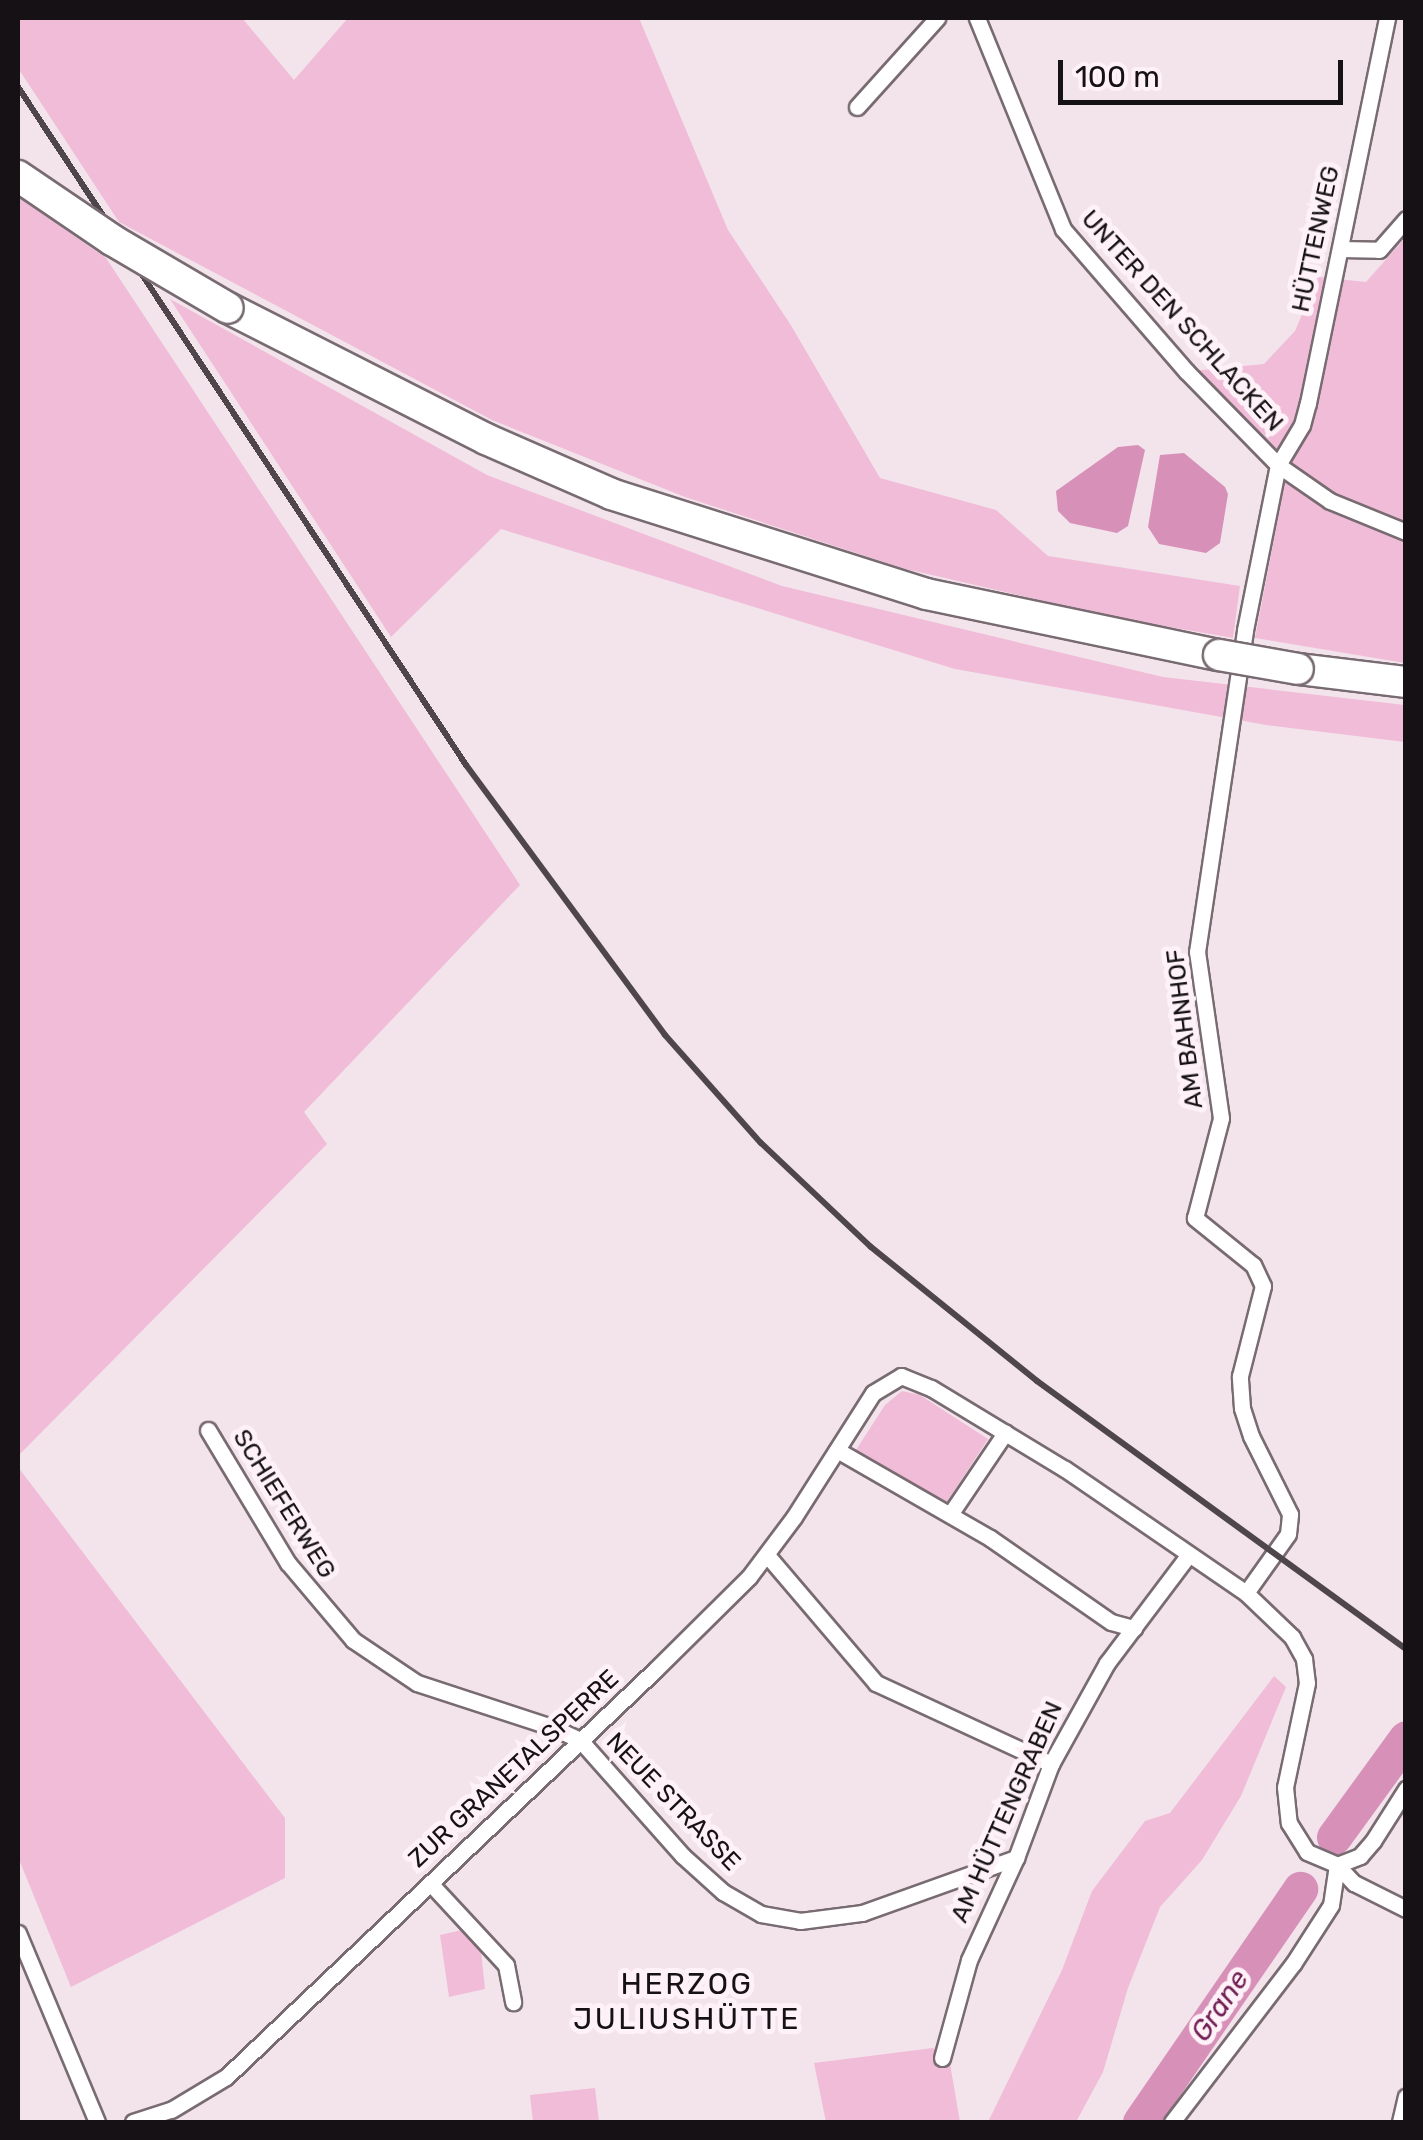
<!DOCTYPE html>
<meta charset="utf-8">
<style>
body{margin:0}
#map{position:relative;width:1423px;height:2140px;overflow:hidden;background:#f3e4ec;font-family:Rubik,sans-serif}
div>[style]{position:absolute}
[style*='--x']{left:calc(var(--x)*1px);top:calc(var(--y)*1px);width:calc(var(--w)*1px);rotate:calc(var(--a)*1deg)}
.green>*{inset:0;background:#f0bcd8}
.water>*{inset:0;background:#d791b8}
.river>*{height:35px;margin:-17.5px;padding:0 17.5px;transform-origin:17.5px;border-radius:17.5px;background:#d791b8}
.roads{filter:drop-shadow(2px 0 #786b71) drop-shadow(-2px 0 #786b71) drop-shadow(0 2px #786b71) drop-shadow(0 -2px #786b71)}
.street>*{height:15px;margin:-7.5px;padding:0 7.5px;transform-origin:7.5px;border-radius:7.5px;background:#fff}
.highway>*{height:30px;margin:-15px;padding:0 15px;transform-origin:15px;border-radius:15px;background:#fff}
.rail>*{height:6px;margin:-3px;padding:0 3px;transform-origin:3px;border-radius:3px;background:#4e464a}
.bridges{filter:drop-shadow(2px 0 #786b71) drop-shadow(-2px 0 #786b71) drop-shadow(0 2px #786b71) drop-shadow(0 -2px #786b71)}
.highway-bridge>*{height:30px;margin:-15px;padding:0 15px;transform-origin:15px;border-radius:15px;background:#fff}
span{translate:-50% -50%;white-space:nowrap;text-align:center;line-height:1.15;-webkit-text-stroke:10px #fef2f8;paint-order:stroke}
.street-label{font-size:25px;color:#161114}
.water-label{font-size:28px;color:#6f1e53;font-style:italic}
.quarter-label{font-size:30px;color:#161114;letter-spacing:2.5px}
.frame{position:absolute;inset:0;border:20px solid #161114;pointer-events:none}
.scale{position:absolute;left:1058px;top:60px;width:285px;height:45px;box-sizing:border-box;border:5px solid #161114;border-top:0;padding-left:12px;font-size:30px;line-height:35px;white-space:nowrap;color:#161114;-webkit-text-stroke:8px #fef2f8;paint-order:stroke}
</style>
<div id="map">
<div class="green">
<div style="clip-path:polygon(18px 18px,242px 18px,294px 80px,348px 18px,639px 18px,728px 230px,792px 327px,880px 478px,996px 510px,1048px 556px,1240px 586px,1233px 638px,1113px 617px,902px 568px,685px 497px,492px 420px,119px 222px,18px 68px)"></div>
<div style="clip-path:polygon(18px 197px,106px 258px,520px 885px,304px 1112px,327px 1144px,18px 1456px)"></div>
<div style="clip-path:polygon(1405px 238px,1405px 663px,1255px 638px,1289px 462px,1192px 371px,1264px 364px,1295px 331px,1318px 277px,1366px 282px)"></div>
<div style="clip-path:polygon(170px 299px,487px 475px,782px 586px,1163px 677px,1405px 705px,1405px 742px,1266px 725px,955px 669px,501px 529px,391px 637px)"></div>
<div style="clip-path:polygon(902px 1391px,920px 1395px,988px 1439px,947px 1502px,856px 1450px,885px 1405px)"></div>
<div style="clip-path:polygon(18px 1467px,285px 1818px,285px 1878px,71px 1987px,18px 1857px)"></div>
<div style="clip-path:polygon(1274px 1676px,1286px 1687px,1241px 1796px,1202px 1860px,1160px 1907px,1128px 1988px,1103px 2072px,1076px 2122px,988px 2122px,1062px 1970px,1092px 1891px,1145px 1821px,1170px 1813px)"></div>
<div style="clip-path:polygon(462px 1930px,481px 1951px,485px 1989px,449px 1997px,440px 1935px)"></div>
<div style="clip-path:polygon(933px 2048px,949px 2058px,960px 2122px,826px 2122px,814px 2063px)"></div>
<div style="clip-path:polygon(595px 2088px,599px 2122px,533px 2122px,530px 2095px)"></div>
</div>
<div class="water">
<div style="clip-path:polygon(1138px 445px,1145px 450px,1128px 526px,1117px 533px,1070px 523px,1058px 511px,1056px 491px,1118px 447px)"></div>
<div style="clip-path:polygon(1184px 453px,1225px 487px,1228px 494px,1220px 543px,1206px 553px,1159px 544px,1148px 527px,1160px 455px)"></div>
</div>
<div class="river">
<div style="--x:1334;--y:1837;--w:122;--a:-54"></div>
<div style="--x:1140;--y:2122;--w:283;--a:-55.5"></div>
</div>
<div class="roads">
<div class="street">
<div style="--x:977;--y:18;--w:228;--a:67.8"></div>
<div style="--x:1063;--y:229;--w:188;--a:49.1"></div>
<div style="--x:1186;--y:371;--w:132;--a:45.6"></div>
<div style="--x:1278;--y:465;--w:63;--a:34.7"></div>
<div style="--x:1330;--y:501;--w:82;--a:22.2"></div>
<div style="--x:857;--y:107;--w:120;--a:-48"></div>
<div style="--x:1340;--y:249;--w:39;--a:1"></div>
<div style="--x:1379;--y:250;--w:41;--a:-48.9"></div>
<div style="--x:208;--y:1430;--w:155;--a:59"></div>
<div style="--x:288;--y:1563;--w:101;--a:49.8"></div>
<div style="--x:353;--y:1640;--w:77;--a:33.9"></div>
<div style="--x:417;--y:1683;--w:142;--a:18.1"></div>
<div style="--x:552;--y:1727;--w:31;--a:25"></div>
<div style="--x:580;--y:1740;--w:155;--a:48.4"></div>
<div style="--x:683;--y:1856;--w:54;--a:42"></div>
<div style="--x:723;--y:1892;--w:44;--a:30.1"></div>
<div style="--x:761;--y:1914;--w:40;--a:10"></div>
<div style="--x:800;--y:1921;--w:63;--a:-7.4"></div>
<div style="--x:862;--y:1913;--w:164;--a:-19.7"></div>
<div style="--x:837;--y:1450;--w:177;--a:29.9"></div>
<div style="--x:990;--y:1538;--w:147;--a:34.8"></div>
<div style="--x:1111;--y:1622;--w:24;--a:15"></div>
<div style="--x:951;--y:1513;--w:97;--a:-56"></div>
<div style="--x:767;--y:1555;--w:168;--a:49.6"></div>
<div style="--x:876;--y:1683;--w:193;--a:24.8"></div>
<div style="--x:1246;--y:1593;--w:72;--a:-54.6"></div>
<div style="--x:1288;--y:1534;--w:20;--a:-84"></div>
<div style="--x:1290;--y:1514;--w:87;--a:-116.6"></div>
<div style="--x:1251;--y:1436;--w:29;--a:-108"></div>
<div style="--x:1242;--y:1408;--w:32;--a:-94"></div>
<div style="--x:1240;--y:1376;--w:93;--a:-75.7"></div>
<div style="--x:1263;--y:1286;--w:23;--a:-115"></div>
<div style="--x:1253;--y:1265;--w:75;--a:-141"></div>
<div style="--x:1195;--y:1218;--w:103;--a:-75.4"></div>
<div style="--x:1221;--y:1118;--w:168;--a:-98.2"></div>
<div style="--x:1197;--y:952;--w:326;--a:-81.5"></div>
<div style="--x:1245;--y:630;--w:168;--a:-78.7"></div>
<div style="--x:1278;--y:465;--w:47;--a:-59"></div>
<div style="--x:1302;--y:425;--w:23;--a:-75"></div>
<div style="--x:1308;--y:403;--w:393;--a:-78.4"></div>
<div style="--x:1337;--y:1865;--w:25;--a:-21"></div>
<div style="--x:1360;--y:1856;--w:20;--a:-49"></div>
<div style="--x:1373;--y:1841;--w:62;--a:-57.6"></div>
<div style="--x:1337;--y:1865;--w:25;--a:47"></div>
<div style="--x:1354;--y:1883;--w:58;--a:26.6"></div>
<div style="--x:430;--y:1883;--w:112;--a:47.2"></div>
<div style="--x:506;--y:1965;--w:38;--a:79"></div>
<div style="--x:18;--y:1933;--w:205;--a:67.3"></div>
<div style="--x:942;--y:2058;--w:102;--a:-74.6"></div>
<div style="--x:969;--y:1960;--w:112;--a:-65.3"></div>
<div style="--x:1016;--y:1858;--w:100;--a:-69.6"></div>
<div style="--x:1051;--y:1764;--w:115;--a:-61"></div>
<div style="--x:1107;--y:1663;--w:136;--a:-53"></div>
<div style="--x:133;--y:2122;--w:40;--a:-18"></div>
<div style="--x:171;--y:2110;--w:64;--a:-31"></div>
<div style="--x:226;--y:2077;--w:591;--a:-43.49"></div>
<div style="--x:655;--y:1670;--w:132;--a:-44.7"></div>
<div style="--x:749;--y:1577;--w:75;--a:-53.1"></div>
<div style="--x:794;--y:1517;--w:147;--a:-57.5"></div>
<div style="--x:873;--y:1393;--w:33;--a:-31"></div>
<div style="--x:901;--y:1376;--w:32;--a:22"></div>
<div style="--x:931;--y:1388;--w:157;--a:31.2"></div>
<div style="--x:1065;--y:1469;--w:219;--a:34.4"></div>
<div style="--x:1246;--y:1593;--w:64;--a:43.7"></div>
<div style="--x:1292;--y:1637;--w:25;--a:61"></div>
<div style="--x:1304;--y:1659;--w:24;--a:83"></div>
<div style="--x:1307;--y:1683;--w:106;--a:101.9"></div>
<div style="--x:1285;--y:1787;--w:36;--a:84"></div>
<div style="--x:1289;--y:1823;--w:34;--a:58"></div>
<div style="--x:1307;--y:1852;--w:33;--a:23"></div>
<div style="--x:1172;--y:2122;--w:199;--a:-52.6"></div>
<div style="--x:1293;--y:1964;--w:70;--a:-57.2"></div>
<div style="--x:1331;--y:1905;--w:40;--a:-81.5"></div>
<div style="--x:1400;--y:2122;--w:26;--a:-77"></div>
</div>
<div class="highway">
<div style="--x:228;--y:308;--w:289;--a:26.9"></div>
<div style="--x:486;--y:439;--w:137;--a:23.7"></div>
<div style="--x:611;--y:494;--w:330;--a:17.6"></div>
<div style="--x:926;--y:594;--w:299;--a:11.8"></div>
<div style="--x:1298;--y:669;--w:109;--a:6.9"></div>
</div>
</div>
<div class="rail">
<div style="--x:18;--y:87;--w:813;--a:56.54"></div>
<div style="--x:466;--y:765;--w:335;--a:53.6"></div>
<div style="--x:665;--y:1035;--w:144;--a:48.4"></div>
<div style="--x:761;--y:1143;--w:151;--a:43.4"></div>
<div style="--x:871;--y:1247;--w:213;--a:38.9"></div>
<div style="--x:1037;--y:1381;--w:456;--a:36"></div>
</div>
<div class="bridges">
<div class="highway-bridge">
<div style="--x:18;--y:176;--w:114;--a:34.2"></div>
<div style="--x:112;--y:240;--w:134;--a:30.4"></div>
<div style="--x:1219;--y:655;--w:80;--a:10"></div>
</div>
</div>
<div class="street-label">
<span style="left:1316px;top:239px;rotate:-78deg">HÜTTENWEG</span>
<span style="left:1182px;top:321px;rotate:48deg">UNTER DEN SCHLACKEN</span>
<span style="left:1185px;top:1029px;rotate:-97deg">AM BAHNHOF</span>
<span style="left:284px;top:1504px;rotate:58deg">SCHIEFERWEG</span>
<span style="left:514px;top:1769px;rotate:-43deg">ZUR GRANETALSPERRE</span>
<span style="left:673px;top:1802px;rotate:46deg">NEUE STRASSE</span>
<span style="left:1007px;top:1812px;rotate:-66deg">AM HÜTTENGRABEN</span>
</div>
<div class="water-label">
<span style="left:1220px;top:2006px;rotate:-56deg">Grane</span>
</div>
<div class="quarter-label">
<span style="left:687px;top:2001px">HERZOG<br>JULIUSHÜTTE</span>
</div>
<div class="frame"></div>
<div class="scale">100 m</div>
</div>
